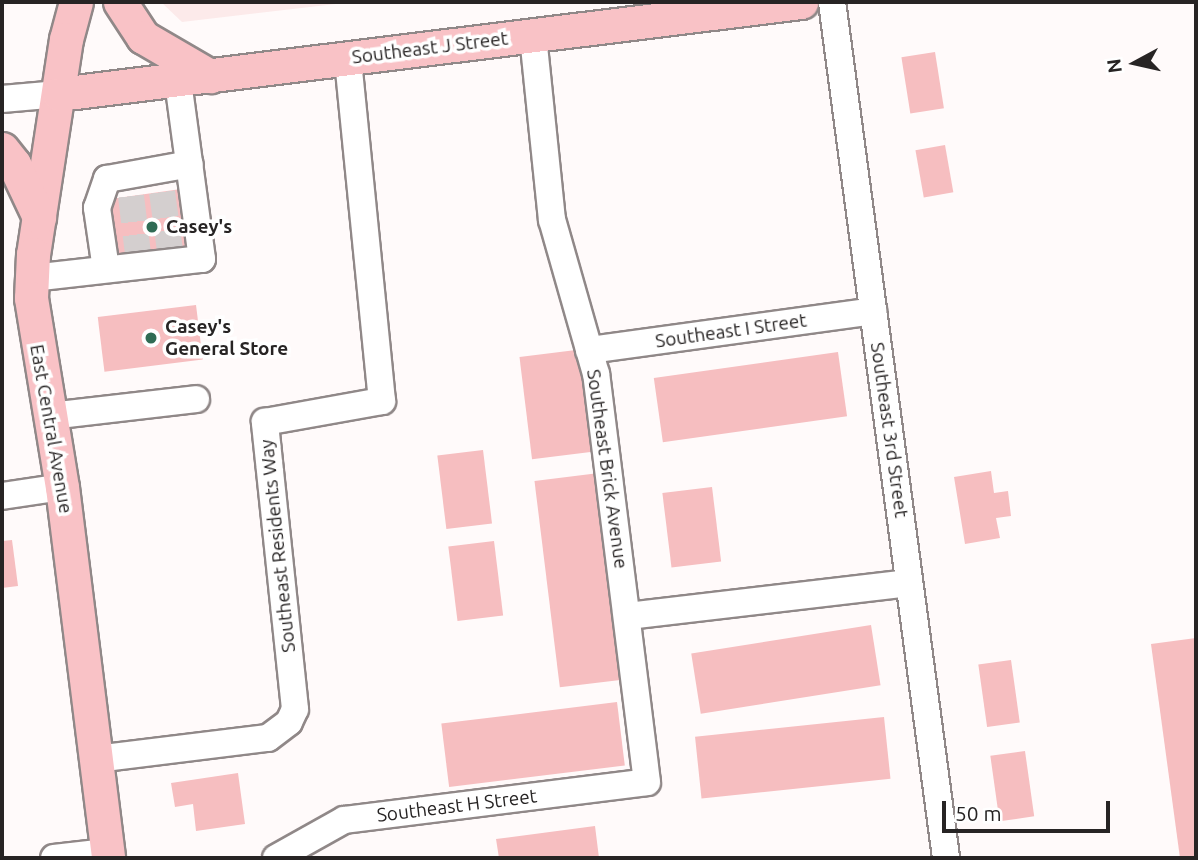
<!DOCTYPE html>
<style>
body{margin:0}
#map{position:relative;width:1198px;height:860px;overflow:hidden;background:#fffafa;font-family:Ubuntu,sans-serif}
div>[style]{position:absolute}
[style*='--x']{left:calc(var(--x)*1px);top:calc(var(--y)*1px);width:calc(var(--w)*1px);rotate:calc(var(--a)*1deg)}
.built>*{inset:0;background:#fceaea}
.building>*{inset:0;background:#f6bec0;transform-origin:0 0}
.minor-tunnel>*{height:26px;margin-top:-13px;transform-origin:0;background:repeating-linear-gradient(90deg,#d4cfcf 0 26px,transparent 0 39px)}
.roads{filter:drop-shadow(2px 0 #908888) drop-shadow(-2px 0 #908888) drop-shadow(0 2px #908888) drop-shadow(0 -2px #908888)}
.minor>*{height:26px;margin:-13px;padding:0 13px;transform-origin:13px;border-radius:13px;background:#fff}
.major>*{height:33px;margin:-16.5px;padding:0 16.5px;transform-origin:16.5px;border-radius:16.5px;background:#f9c2c6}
.dots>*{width:19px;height:19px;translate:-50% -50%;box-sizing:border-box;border:4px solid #fff;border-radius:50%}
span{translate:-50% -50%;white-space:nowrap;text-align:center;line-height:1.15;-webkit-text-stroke:7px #fff;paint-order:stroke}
.street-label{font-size:19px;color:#272424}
.poi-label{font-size:19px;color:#272424;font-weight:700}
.left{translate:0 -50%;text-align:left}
.frame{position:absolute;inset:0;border:4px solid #272424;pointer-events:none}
.north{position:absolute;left:1100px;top:28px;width:70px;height:70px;-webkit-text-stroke:5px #fff;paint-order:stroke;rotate:262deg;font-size:19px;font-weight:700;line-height:28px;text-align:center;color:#272424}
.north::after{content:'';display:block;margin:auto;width:24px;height:32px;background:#272424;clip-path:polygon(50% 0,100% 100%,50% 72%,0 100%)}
.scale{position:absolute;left:942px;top:801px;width:168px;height:32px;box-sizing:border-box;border:4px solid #272424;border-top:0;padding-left:9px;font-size:21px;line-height:24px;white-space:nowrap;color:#272424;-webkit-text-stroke:5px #fff;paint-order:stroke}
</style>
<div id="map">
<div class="built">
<div style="clip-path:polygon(161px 2px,353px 2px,182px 22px)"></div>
</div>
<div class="building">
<div style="left:935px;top:52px;width:57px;height:34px;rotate:81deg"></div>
<div style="left:945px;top:145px;width:48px;height:30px;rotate:80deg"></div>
<div style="left:188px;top:188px;width:68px;height:82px;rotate:82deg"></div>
<div style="left:196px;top:305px;width:55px;height:99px;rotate:83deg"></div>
<div style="left:584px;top:349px;width:103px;height:65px;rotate:83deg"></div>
<div style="left:838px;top:352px;width:65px;height:186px;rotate:82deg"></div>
<div style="left:483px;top:450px;width:74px;height:46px;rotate:83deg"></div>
<div style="clip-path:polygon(991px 471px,994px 493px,1008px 491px,1011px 516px,996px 518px,1000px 538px,965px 544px,954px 477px)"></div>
<div style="left:599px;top:473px;width:208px;height:65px;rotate:83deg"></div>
<div style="left:712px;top:487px;width:75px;height:50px;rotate:83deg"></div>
<div style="clip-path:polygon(12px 540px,18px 586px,2px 588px,2px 541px)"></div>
<div style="left:494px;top:541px;width:75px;height:46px;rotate:83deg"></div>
<div style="left:871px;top:625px;width:61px;height:182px;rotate:81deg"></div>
<div style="clip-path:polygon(1196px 638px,1196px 858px,1180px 858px,1151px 644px)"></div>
<div style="left:1011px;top:660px;width:63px;height:33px;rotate:82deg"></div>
<div style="left:617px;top:702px;width:64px;height:177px;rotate:83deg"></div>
<div style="left:884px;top:717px;width:62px;height:190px;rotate:84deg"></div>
<div style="left:1025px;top:751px;width:66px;height:35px;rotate:82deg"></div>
<div style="clip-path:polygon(238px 773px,245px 824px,196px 831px,193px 804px,175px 807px,171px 783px)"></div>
<div style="clip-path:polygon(595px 826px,599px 858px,499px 858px,496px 839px)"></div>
</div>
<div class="minor-tunnel">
<div style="--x:162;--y:192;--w:67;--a:82.2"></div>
<div style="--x:131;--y:196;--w:66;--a:83.1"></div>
</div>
<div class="roads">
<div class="minor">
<div style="--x:832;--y:2;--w:864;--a:82.41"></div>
<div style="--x:2;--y:99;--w:57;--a:-5"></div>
<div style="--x:106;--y:269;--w:62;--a:-98.4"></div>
<div style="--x:97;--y:208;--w:31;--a:-71"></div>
<div style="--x:107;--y:179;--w:84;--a:-10.2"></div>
<div style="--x:32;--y:278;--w:171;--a:-6.4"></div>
<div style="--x:202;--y:259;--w:179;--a:-97.7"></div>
<div style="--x:589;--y:350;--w:287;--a:-7.8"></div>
<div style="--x:50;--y:416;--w:147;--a:-6.6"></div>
<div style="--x:2;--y:496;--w:61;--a:-8.5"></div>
<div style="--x:628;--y:616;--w:283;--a:-6.7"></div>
<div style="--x:96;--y:759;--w:173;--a:-7"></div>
<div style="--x:268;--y:738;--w:26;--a:-37"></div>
<div style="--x:289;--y:722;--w:14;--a:-65"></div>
<div style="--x:295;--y:709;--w:289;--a:-96"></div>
<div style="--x:265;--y:422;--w:119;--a:-10.2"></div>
<div style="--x:382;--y:401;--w:344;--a:-95.7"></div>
<div style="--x:54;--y:858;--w:53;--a:-6.5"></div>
<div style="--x:276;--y:858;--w:78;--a:-29.2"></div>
<div style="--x:344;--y:820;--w:305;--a:-7.1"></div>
<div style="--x:647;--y:782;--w:411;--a:-97.1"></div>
<div style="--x:596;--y:374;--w:160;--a:-105.9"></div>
<div style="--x:552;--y:220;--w:186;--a:-95.9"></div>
</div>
<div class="major">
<div style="--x:76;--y:2;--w:38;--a:105"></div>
<div style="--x:66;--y:39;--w:218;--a:98.7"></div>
<div style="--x:33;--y:254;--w:44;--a:92.6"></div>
<div style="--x:31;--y:298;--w:192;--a:80.7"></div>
<div style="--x:62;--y:487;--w:374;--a:82.9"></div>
<div style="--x:120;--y:2;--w:42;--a:56.7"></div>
<div style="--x:143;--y:37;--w:78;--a:30.2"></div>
<div style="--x:59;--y:94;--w:748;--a:-7.07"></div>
<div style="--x:2;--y:149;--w:19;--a:51"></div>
<div style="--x:14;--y:164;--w:59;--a:64.7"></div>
</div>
</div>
<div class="dots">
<div style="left:152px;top:227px;background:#306b54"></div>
<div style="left:151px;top:338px;background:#306b54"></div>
</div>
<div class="street-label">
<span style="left:430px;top:48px;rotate:-7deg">Southeast J Street</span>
<span style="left:731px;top:331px;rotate:-8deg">Southeast I Street</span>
<span style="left:51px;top:429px;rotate:80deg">East Central Avenue</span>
<span style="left:889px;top:430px;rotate:82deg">Southeast 3rd Street</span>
<span style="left:607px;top:469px;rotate:82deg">Southeast Brick Avenue</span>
<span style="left:278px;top:546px;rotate:-96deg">Southeast Residents Way</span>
<span style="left:457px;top:806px;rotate:-7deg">Southeast H Street</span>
</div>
<div class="poi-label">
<span class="left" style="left:166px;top:227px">Casey's</span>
<span class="left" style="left:165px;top:338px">Casey's<br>General Store</span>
</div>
<div class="frame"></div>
<div class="north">N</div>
<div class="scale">50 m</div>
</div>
